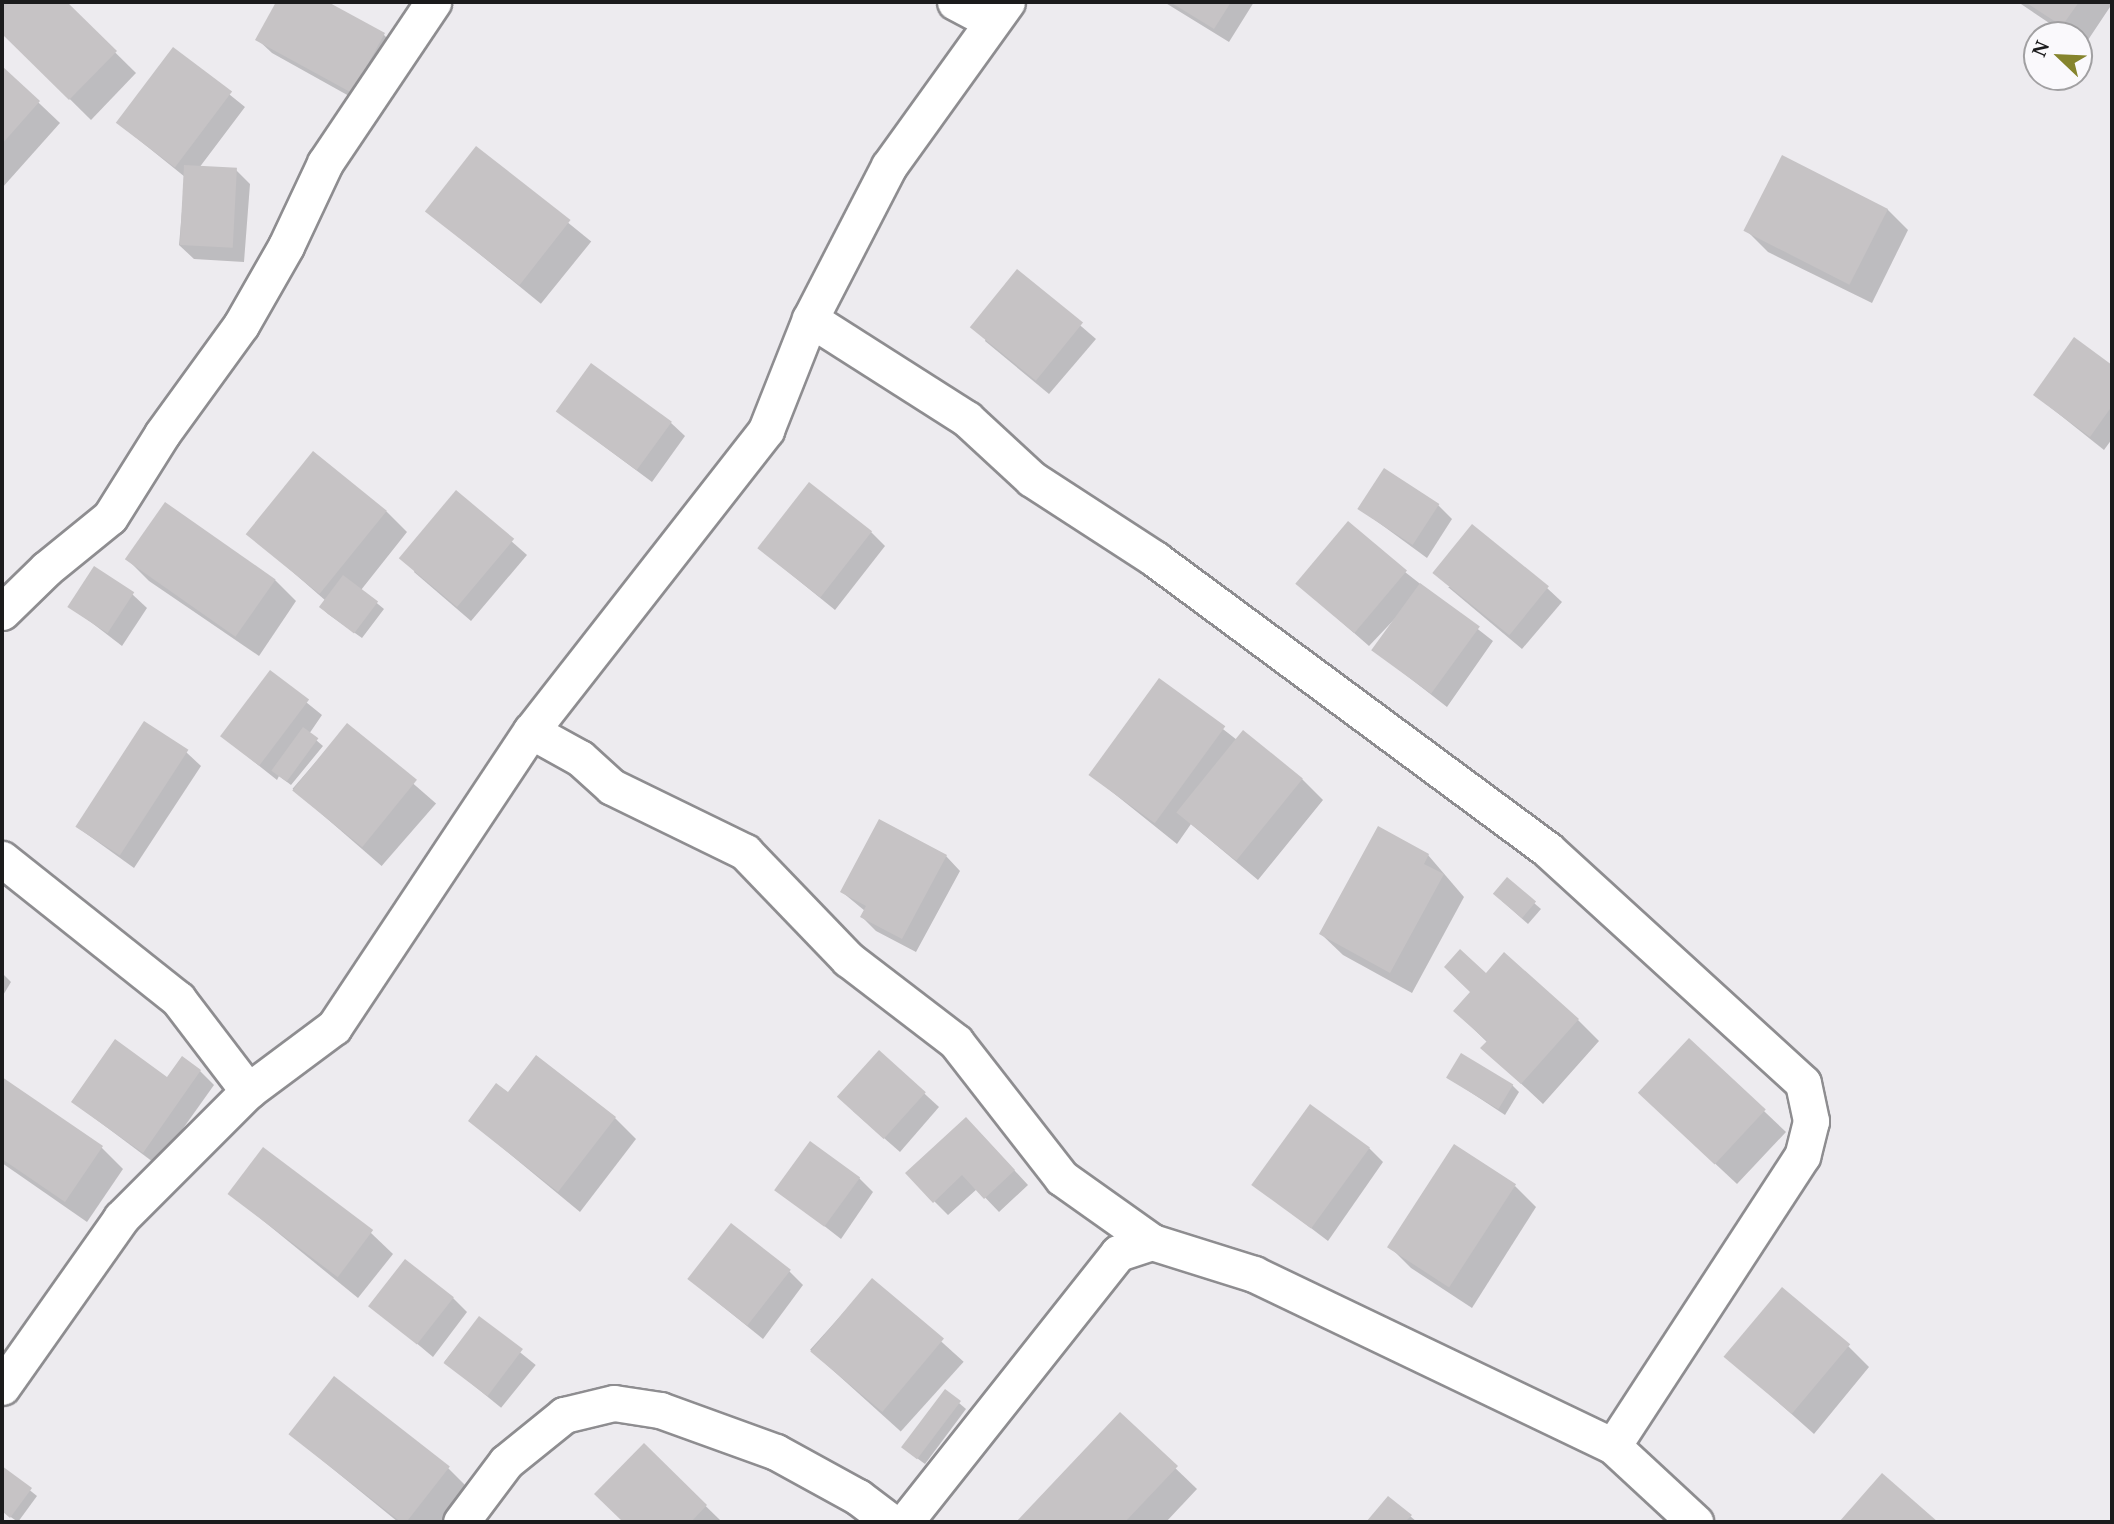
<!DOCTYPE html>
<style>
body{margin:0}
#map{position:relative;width:2114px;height:1524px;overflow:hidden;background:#edebef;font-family:"Noto Serif",serif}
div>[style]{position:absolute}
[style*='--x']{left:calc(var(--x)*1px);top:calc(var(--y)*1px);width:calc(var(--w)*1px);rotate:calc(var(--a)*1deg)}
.shadow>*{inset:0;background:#0003;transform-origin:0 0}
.building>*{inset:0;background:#c6c3c5;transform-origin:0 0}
.roads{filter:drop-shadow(2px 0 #8e8d90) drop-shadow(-2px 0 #8e8d90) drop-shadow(0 2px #8e8d90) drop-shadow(0 -2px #8e8d90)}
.street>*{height:35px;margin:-17.5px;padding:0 17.5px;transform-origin:17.5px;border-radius:17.5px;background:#fff}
span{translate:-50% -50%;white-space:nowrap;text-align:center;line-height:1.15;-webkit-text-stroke:5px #faf9fc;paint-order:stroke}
.frame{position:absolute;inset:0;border:4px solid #1b1b1c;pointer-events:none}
.north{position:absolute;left:2023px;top:21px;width:70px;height:70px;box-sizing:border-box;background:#faf9fc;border:2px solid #a1a0a2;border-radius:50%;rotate:293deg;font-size:19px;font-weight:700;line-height:28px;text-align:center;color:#1b1b1c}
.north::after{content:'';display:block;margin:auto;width:24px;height:32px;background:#85842d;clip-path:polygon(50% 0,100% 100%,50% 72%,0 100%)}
</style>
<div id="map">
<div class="shadow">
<div style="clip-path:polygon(2px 2px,64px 2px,136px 73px,91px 120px,2px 32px)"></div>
<div style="clip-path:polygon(278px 2px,324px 2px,384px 35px,398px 49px,367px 106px,272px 53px,257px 39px)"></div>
<div style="clip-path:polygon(1164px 2px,1254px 2px,1229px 42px)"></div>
<div style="clip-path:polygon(2018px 2px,2112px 2px,2112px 4px,2084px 46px,2079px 35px,2067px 35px)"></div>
<div style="clip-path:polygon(173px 49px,245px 107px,199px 168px,236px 170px,250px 184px,244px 262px,194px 259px,179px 245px,185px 177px,118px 123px)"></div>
<div style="clip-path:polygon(2px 68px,60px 123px,2px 188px)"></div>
<div style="left:477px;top:149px;width:147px;height:80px;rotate:39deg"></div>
<div style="clip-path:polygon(1887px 209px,1908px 230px,1872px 303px,1768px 252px,1747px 231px)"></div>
<div style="clip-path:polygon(1017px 271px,1096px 339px,1049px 394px,985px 341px)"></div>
<div style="clip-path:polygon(2074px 340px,2112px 367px,2112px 439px,2104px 450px,2035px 395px)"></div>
<div style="clip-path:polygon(558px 412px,670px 422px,685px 436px,652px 482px)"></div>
<div style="clip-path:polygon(456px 492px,527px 555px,471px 621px,414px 572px)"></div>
<div style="clip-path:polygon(1438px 505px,1452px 519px,1427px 558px,1360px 509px)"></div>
<div style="clip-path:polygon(386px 511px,407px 532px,361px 590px,384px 609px,362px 638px,328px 614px,321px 607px,326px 601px,249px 534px)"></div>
<div style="clip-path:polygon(871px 532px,885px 546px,835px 610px,760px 549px)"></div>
<div style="clip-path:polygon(128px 560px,275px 580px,296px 601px,259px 656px,149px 581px)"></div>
<div style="clip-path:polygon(1405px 572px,1493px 641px,1447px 707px,1375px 651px,1405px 608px,1369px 646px,1298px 584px)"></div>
<div style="clip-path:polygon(1448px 587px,1547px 588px,1562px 602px,1522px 649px)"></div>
<div style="clip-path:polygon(132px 594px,147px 608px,122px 646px,70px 606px)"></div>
<div style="clip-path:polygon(270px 673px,322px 715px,309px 734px,323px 746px,291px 785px,279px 776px,277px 780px,224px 738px)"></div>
<div style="clip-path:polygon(1160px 680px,1237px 740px,1302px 779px,1323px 800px,1258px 880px,1191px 824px,1177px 844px,1091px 775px)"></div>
<div style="left:347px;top:726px;width:118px;height:83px;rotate:41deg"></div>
<div style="clip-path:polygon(186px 752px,201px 766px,134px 868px,77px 827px)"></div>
<div style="clip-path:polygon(1428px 855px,1464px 897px,1412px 993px,1343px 955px,1321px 934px)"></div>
<div style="clip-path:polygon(946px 856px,960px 871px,916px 952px,876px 931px,862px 917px,865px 911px,842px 892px)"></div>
<div style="clip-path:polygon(1502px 901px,1534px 903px,1541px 909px,1528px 924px)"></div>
<div style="clip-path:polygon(2px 973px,11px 982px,2px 997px)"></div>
<div style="clip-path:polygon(1487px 975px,1578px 1020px,1599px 1041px,1543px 1104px,1483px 1048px,1488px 1043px,1455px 1011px)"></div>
<div style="clip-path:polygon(1689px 1040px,1786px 1132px,1737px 1184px,1662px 1114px)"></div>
<div style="clip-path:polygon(879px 1052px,939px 1107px,900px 1152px,853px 1111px)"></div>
<div style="clip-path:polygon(200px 1071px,214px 1085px,157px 1165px,73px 1102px)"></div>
<div style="clip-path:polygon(1449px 1078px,1512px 1085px,1519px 1092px,1505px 1115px)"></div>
<div style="clip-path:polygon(2px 1080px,102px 1148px,123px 1169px,87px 1222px,2px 1163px)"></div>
<div style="clip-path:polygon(508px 1094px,615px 1118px,636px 1139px,580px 1212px,470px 1121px)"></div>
<div style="clip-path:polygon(980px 1133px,1028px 1185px,999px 1212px,977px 1189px,948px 1215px,934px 1201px)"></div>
<div style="clip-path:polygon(1369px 1148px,1383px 1162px,1328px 1241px,1254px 1185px)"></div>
<div style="clip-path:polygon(859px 1178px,873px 1192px,841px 1239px,778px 1190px)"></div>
<div style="clip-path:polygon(1515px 1186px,1536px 1207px,1472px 1308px,1411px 1268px,1390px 1247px)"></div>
<div style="clip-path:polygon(229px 1193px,371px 1233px,393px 1254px,358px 1298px)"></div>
<div style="clip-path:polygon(789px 1271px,803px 1285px,763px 1339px,690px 1280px)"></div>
<div style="left:873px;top:1280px;width:122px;height:94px;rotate:42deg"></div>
<div style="clip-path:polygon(453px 1298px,467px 1312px,433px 1357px,372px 1306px)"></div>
<div style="left:479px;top:1319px;width:73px;height:55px;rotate:39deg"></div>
<div style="clip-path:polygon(1848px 1346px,1869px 1367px,1814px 1434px,1725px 1355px)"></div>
<div style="clip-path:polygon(959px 1403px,966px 1409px,925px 1464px,910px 1453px)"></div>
<div style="clip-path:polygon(1120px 1415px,1197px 1489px,1166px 1522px,1018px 1522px)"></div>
<div style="clip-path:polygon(290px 1434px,448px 1468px,469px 1489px,444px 1522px,398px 1522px)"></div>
<div style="clip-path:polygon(644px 1446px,720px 1520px,718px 1522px,625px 1522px,597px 1494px)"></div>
<div style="clip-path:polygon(2px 1468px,37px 1496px,18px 1522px,2px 1511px)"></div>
<div style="clip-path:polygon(1388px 1498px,1410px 1516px,1417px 1522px,1368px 1522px)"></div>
</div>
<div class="building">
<div style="clip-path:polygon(2px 2px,67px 2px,117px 51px,69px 100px,2px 34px)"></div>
<div style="clip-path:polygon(276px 2px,328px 2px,385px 33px,352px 93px,255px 40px)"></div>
<div style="clip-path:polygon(1170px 2px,1231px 2px,1214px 29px)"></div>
<div style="clip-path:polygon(2025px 2px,2079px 2px,2062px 26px)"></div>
<div style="left:173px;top:47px;width:74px;height:95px;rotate:37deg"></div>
<div style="clip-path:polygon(2px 66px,40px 101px,2px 144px)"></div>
<div style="left:476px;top:146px;width:120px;height:83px;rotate:38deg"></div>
<div style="left:1782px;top:155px;width:119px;height:85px;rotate:27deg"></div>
<div style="left:184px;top:165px;width:53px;height:80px;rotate:3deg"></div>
<div style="left:1017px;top:269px;width:85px;height:75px;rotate:39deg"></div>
<div style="clip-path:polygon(2074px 337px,2112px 365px,2112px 406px,2090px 437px,2033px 395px)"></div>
<div style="left:591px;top:363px;width:100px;height:60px;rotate:36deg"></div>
<div style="left:313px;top:451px;width:95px;height:107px;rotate:39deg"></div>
<div style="left:1384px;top:468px;width:66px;height:49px;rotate:33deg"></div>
<div style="left:809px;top:482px;width:80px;height:84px;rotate:38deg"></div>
<div style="left:456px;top:490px;width:76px;height:89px;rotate:40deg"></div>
<div style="left:165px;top:502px;width:135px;height:70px;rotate:35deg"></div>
<div style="left:1348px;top:521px;width:77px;height:82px;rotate:40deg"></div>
<div style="left:1472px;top:524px;width:99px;height:63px;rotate:39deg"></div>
<div style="left:94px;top:566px;width:48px;height:49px;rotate:33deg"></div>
<div style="left:343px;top:575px;width:44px;height:40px;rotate:37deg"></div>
<div style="left:1420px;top:583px;width:74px;height:83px;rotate:36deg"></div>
<div style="left:270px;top:670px;width:49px;height:83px;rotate:37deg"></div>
<div style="left:1159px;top:678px;width:82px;height:120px;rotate:36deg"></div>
<div style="left:144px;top:721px;width:53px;height:126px;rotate:33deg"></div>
<div style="left:347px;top:723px;width:90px;height:87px;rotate:39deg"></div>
<div style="left:303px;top:727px;width:19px;height:54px;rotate:36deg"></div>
<div style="left:1243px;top:730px;width:77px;height:106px;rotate:39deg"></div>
<div style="clip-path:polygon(879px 819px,947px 855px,902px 939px,860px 917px,866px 906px,840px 892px)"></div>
<div style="clip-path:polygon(1378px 826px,1429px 854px,1424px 864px,1444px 874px,1390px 973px,1319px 934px)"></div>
<div style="left:1507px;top:877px;width:38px;height:22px;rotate:40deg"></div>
<div style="clip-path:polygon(1460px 949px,1486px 973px,1504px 952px,1579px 1019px,1521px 1084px,1480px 1048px,1487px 1041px,1453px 1011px,1470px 992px,1444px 967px)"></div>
<div style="left:1689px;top:1038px;width:105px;height:75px;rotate:43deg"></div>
<div style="clip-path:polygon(115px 1039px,167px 1077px,182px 1056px,201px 1070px,143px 1153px,71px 1102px)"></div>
<div style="left:879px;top:1050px;width:63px;height:63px;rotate:42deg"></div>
<div style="left:1461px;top:1053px;width:61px;height:29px;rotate:31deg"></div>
<div style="clip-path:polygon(536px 1055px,616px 1117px,558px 1192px,468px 1121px,496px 1083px,508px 1092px)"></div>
<div style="clip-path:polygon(2px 1077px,103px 1146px,65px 1202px,2px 1159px)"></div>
<div style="left:1310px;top:1104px;width:74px;height:100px;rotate:36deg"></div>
<div style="clip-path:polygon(966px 1117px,1015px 1170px,984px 1199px,962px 1175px,933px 1203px,905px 1173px)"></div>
<div style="left:810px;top:1141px;width:62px;height:61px;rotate:36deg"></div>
<div style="left:1454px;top:1144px;width:74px;height:123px;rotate:33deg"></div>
<div style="left:263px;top:1147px;width:138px;height:59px;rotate:37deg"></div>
<div style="left:731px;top:1223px;width:76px;height:71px;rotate:38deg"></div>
<div style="left:405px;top:1259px;width:62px;height:60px;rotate:38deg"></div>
<div style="left:872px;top:1278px;width:94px;height:96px;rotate:40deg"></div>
<div style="left:1782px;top:1287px;width:89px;height:91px;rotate:40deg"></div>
<div style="left:479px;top:1316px;width:55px;height:59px;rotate:37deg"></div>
<div style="left:334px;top:1376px;width:147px;height:74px;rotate:38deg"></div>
<div style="left:945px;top:1389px;width:20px;height:73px;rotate:37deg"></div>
<div style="clip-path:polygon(1120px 1412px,1178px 1466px,1125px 1522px,1016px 1522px)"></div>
<div style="clip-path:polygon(644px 1443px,707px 1505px,691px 1522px,623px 1522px,594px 1494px)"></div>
<div style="clip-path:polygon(2px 1466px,32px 1488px,10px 1518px,2px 1511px)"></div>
<div style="clip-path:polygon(1882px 1473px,1938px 1522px,1839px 1522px)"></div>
<div style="clip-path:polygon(1388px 1496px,1412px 1515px,1405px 1522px,1366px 1522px)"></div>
</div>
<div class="roads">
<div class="street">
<div style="--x:955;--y:2;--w:41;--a:27.8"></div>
<div style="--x:810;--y:319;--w:186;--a:32.5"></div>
<div style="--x:967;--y:419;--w:88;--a:42.7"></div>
<div style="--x:1032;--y:479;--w:147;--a:33"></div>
<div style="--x:1155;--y:559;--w:489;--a:36.5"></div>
<div style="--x:1548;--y:850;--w:345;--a:42.4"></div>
<div style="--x:1803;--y:1083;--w:39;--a:78"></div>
<div style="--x:1811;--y:1121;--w:36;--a:104"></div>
<div style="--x:1802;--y:1156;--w:346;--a:123.1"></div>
<div style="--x:2;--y:612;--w:62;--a:-44.3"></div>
<div style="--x:46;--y:569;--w:82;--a:-39.1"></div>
<div style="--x:110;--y:517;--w:98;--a:-57.9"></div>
<div style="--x:162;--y:434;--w:135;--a:-54.1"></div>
<div style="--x:241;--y:325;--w:91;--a:-60.3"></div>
<div style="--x:286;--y:246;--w:92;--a:-64.8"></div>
<div style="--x:325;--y:163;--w:194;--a:-56.1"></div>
<div style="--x:531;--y:731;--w:56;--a:28.9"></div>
<div style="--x:580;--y:758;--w:43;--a:42.2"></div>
<div style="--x:612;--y:787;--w:148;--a:26"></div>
<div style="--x:745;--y:852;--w:149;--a:46.1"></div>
<div style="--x:848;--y:959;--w:136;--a:37.5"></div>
<div style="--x:956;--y:1042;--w:172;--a:52.1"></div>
<div style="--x:1062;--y:1178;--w:110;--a:35.4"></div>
<div style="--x:2;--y:859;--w:225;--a:38.5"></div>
<div style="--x:178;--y:999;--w:116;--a:52.7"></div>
<div style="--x:2;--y:1387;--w:207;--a:-54.8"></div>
<div style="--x:121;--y:1218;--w:180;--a:-45"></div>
<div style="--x:248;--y:1091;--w:107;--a:-36.7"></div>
<div style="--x:334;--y:1027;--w:356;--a:-56.4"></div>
<div style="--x:531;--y:731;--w:382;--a:-52"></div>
<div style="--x:766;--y:430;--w:119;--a:-68.4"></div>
<div style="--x:810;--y:319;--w:172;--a:-62.7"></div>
<div style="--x:889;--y:166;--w:202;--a:-54.3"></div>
<div style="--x:461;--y:1522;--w:75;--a:-53.1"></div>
<div style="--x:506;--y:1462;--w:75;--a:-39"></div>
<div style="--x:564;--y:1415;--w:51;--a:-13.5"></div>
<div style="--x:614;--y:1403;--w:47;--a:8.7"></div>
<div style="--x:660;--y:1410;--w:123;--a:19.9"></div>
<div style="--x:776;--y:1452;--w:94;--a:28.8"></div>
<div style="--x:858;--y:1497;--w:41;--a:37.1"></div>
<div style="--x:905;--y:1522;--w:343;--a:-51.6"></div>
<div style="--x:1118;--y:1253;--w:36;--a:-18"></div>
<div style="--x:1152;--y:1242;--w:107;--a:17.4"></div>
<div style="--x:1254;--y:1274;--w:398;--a:25.6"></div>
<div style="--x:1613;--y:1446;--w:112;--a:42.8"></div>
</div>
</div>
<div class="frame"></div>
<div class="north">N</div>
</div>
